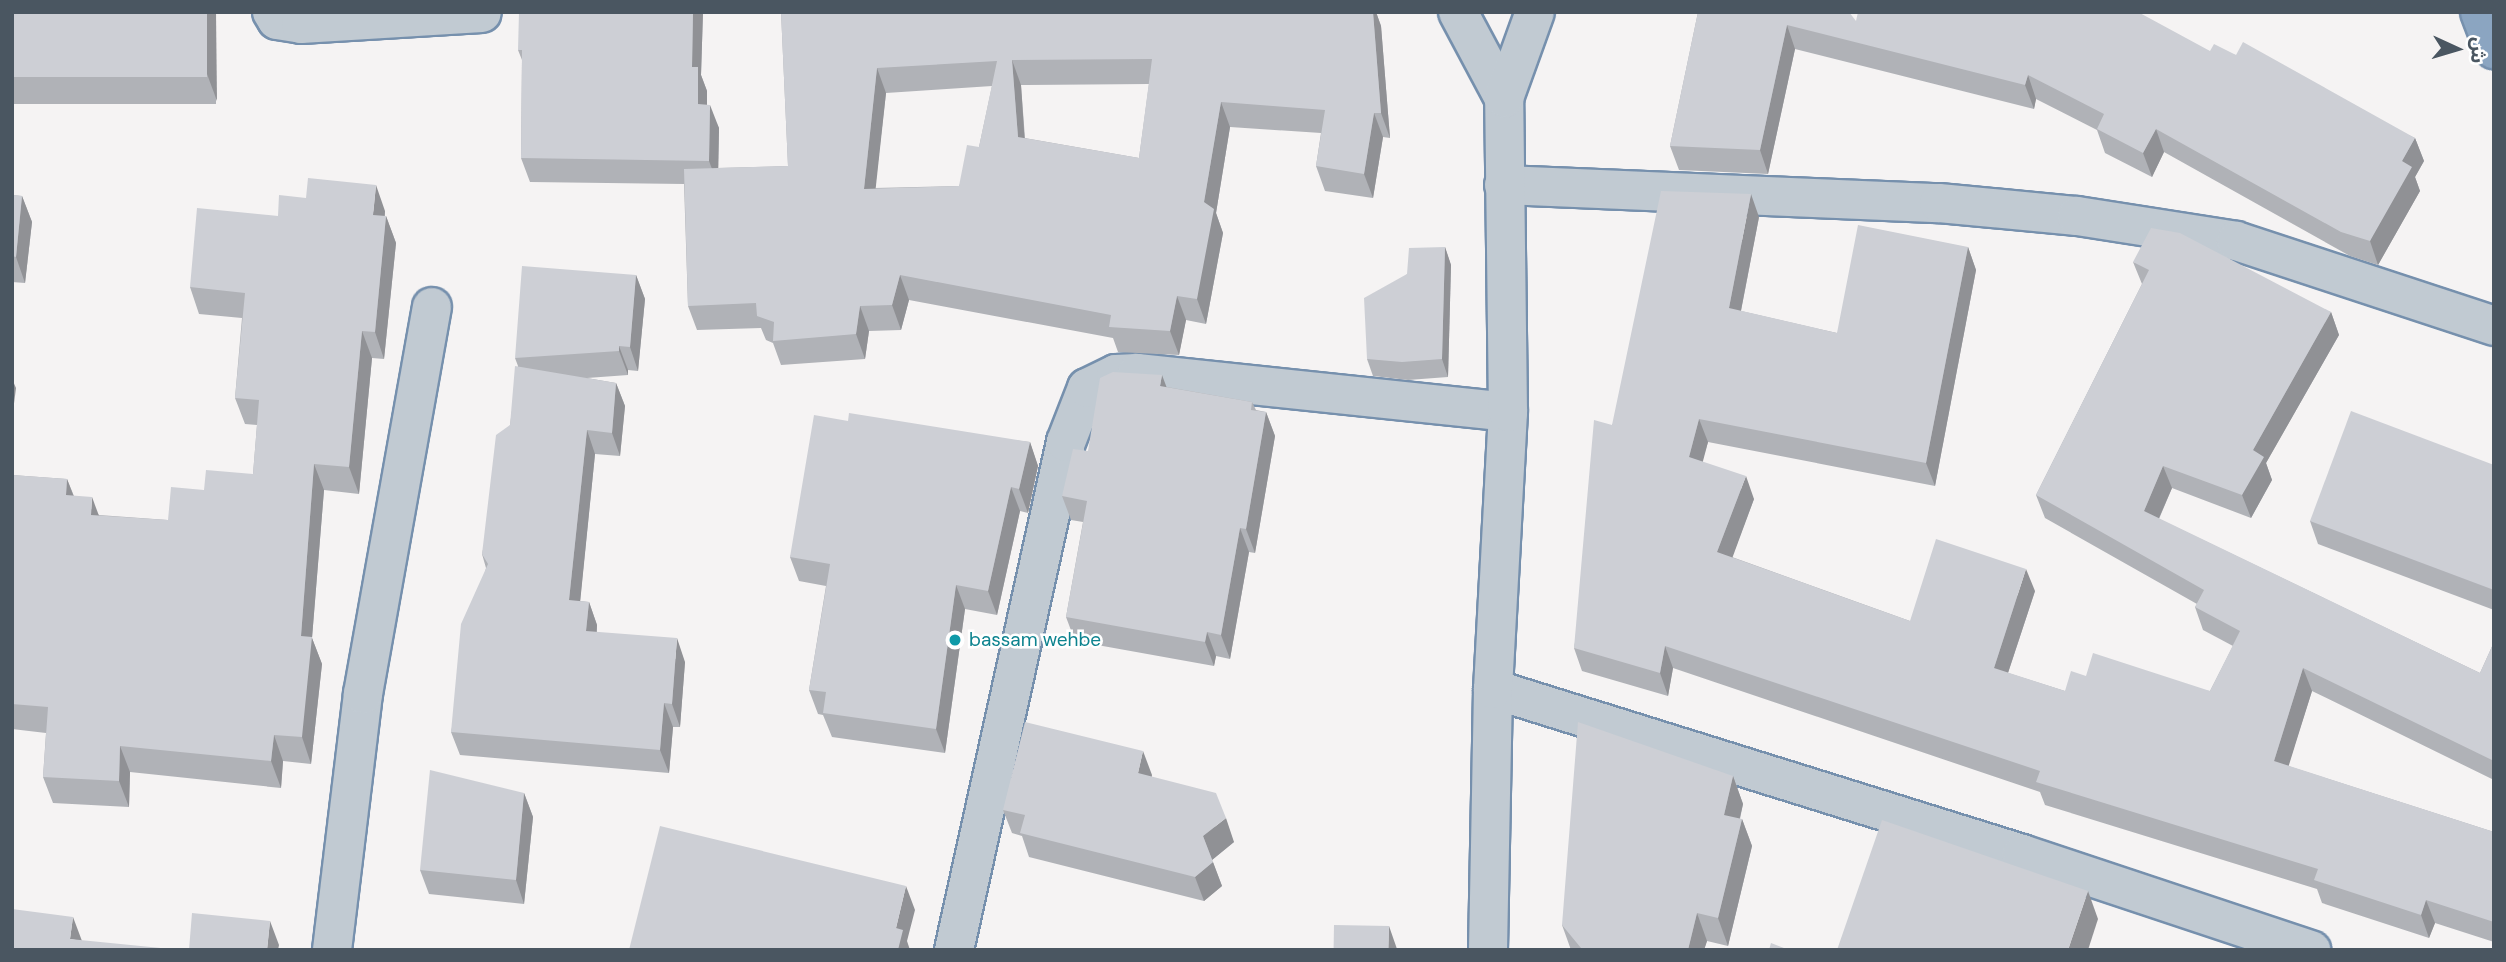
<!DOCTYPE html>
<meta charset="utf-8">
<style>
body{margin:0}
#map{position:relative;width:2506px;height:962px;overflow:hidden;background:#f5f3f3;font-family:"DM Sans","Noto Sans Arabic",sans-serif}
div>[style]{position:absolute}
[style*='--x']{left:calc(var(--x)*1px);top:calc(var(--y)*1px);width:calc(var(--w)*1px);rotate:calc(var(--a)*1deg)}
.roads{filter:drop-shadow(2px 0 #7690ad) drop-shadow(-2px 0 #7690ad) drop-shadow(0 2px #7690ad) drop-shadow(0 -2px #7690ad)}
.minor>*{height:38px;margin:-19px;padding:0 19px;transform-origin:19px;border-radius:19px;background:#c1cad2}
.highway>*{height:38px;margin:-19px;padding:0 19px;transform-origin:19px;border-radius:19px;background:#8ba5c1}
.wall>*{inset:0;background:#b0b2b7;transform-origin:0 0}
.shaded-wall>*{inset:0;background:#909195}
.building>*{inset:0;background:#cdcfd5;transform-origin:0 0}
.dots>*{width:19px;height:19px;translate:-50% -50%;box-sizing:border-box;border:4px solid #fff;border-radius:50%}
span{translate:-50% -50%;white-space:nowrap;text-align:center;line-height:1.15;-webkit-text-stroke:5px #fff;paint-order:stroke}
.culture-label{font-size:19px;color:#0d838f}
.left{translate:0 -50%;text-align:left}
.frame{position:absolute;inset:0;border:14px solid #4a5661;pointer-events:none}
.north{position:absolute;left:2422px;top:14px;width:70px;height:70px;-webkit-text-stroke:5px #fff;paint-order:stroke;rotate:94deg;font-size:19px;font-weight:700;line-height:28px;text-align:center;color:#4a5661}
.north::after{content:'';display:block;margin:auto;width:24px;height:32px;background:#4a5661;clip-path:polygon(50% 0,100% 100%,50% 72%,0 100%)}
</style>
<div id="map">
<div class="roads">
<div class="minor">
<div style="--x:272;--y:12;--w:9;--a:58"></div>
<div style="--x:277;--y:20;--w:24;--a:9"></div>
<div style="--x:301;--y:24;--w:181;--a:-3.5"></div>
<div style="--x:1458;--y:12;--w:98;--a:61.9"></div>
<div style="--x:1504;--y:185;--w:435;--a:2.4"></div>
<div style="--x:1939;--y:203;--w:139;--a:5.4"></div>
<div style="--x:2077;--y:216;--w:161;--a:8.9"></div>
<div style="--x:2236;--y:241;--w:272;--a:18.2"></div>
<div style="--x:1493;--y:689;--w:554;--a:17.32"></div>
<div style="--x:2022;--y:854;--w:305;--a:18.4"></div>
<div style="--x:332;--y:950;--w:258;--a:-83.1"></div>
<div style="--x:363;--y:694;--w:393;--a:-79.9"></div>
<div style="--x:954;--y:950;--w:520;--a:-77.57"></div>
<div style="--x:1066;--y:442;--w:58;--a:-68.7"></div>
<div style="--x:1087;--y:388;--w:32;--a:-26"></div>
<div style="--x:1116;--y:374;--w:21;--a:-3"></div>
<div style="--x:1137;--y:373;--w:373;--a:6"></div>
<div style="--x:1488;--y:950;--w:261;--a:-88.9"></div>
<div style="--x:1493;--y:689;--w:277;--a:-86.9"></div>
<div style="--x:1508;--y:412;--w:314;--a:-90.7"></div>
<div style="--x:1504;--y:98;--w:91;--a:-70.2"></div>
</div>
<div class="highway">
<div style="--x:2480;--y:12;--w:40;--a:69"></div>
</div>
</div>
<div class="wall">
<div style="left:12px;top:12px;width:204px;height:92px"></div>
<div style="clip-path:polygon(evenodd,703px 12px,701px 75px,707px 91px,707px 105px,719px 128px,718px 168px,788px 166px,781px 12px,1376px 12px,1381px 26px,1390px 138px,1383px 137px,1373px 198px,1325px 191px,1316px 166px,1321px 133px,1230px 127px,1216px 213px,1223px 233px,1206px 324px,1186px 320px,1179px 355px,1118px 352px,1113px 338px,909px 300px,901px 330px,869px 331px,865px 359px,781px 365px,773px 343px,766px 340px,761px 328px,697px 330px,688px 306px,684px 184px,530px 182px,521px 158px,522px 60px,518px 50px,703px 12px,1149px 84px,1139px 158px,1025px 138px,1021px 85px,1149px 84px,703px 12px,992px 86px,979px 147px,959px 186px,875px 188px,886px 93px,992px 86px)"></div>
<div style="clip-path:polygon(1698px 12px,1856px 21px,2210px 51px,2236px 55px,2415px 138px,2424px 161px,2415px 177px,2420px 191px,2378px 265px,2350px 256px,2164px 152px,2152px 177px,2105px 153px,2097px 130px,2036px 99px,2034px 109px,1795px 49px,1768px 174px,1679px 170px,1670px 146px)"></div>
<div style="clip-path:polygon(12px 195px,22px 196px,32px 222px,25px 283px,12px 282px)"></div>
<div style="clip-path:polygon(385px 211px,385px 216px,386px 216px,396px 243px,384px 359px,372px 358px,359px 494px,324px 490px,312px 638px,322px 664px,311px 764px,283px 761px,281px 788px,130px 772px,129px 807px,53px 803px,43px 777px,46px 733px,12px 729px,12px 475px,67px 479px,74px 496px,99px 515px,168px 520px,204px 490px,253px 474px,257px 425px,245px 424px,235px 398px,242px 318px,199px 314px,190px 287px,278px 216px)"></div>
<div style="clip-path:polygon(1759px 217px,1741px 311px,1837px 333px,1968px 247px,1976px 270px,1935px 486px,1708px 442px,1702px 462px,1754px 499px,1732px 557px,1910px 621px,2035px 591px,2008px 673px,2065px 691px,2086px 676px,2210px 691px,2233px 646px,2203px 630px,2195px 607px,2197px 604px,2045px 518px,2036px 495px,2142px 284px,2133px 262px,2331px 312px,2339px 335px,2266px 463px,2272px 480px,2251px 518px,2172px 488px,2159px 519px,2480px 673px,2494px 642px,2494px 780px,2312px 691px,2288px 766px,2494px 832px,2494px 942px,2435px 923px,2429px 938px,2322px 903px,2317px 889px,2045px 805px,2040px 792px,1673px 668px,1668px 696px,1582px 671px,1574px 648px,1612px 425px)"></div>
<div style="clip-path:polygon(1445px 247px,1451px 265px,1448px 377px,1408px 380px,1373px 376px,1367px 359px,1407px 274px)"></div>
<div style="clip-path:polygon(636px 275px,645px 299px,638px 371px,628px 370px,628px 375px,587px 378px,616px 383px,625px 406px,620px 456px,595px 454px,580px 601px,589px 602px,597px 625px,597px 632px,685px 662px,680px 727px,673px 727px,669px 773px,460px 755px,451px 732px,486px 568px,482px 554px,510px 425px,518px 366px,515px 358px)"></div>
<div style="clip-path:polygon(1167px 387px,1252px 402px,1256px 410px,1266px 412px,1275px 436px,1255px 553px,1249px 552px,1230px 659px,1216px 656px,1214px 666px,1075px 641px,1066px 617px,1083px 522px,1071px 520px,1062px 496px,1088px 451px)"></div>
<div style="clip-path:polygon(848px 421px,1030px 442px,1038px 466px,1028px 513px,1020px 511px,997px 615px,965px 609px,945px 753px,832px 737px,823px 715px,818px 714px,809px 690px,826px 586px,799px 581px,790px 557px)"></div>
<div style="clip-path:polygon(2494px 465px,2494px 610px,2318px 544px,2310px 521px)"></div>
<div style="clip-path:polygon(1152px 775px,1151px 776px,1234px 842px,1212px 860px,1222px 886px,1204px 901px,1029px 857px,1022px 836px,1012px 833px,1003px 810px)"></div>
<div style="clip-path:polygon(1733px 776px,1743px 804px,1740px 819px,1742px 819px,1752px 846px,1728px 946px,1707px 941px,1704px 950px,1571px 950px,1562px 925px)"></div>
<div style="clip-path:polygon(524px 793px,533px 817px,524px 904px,429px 894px,420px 870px)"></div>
</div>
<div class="shaded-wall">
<div style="clip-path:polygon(207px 12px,216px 12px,217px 101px,207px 74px)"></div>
<div style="clip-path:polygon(693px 12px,703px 12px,701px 75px,707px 91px,707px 128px,698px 104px,692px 67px)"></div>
<div style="clip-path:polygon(1373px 12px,1376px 12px,1381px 26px,1390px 138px,1381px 113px)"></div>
<div style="clip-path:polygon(1787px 25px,1795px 49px,1768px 174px,1760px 150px)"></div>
<div style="clip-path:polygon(1012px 60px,1021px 85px,1026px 161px,1018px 137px)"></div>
<div style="clip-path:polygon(877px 68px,886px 93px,873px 213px,864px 189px)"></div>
<div style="clip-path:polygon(2028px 75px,2036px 99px,2034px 109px,2025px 85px)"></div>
<div style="clip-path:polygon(1221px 102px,1230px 127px,1216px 213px,1223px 233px,1206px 324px,1197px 299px,1204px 202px)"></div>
<div style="clip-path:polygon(710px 105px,719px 128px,718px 185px,709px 161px)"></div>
<div style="clip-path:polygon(1374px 113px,1383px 137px,1373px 198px,1364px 174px)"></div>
<div style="clip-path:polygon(2156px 129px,2164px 152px,2152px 177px,2143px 153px)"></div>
<div style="clip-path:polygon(2415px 138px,2424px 161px,2415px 177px,2420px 191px,2378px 265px,2370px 241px,2402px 161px)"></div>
<div style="clip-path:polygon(376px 185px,385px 211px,382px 241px,373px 215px)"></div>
<div style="clip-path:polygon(1751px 194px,1759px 217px,1737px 331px,1729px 308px)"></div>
<div style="clip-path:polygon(22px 196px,32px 222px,25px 283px,16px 257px)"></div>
<div style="clip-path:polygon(386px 216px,396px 243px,384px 359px,375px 332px)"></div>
<div style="clip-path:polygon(1445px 247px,1451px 265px,1448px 377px,1442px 359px)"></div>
<div style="clip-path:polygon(1968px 247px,1976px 270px,1935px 486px,1926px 463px)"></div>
<div style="clip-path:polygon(636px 275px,645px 299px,638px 371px,630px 347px)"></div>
<div style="clip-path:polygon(900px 275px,909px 300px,901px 330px,892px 305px)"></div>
<div style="clip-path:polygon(1177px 296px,1186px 320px,1179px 355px,1170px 331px)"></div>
<div style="clip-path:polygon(860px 306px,869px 331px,865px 359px,856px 334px)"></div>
<div style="clip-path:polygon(2331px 312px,2339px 335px,2266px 463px,2272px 480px,2251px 518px,2242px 495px,2253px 450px)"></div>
<div style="clip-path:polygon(362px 331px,372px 358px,359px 494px,349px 467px)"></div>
<div style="clip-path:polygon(619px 346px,628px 370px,628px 375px,619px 351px)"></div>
<div style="clip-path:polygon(1162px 375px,1171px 399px,1160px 386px)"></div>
<div style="clip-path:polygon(12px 379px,16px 388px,12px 419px)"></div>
<div style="clip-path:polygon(616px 383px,625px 406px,620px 456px,612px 433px)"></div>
<div style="clip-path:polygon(1266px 412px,1275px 436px,1255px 553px,1246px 529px)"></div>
<div style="clip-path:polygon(1699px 419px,1708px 442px,1698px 480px,1689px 457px)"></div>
<div style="clip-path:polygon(587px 430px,595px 454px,578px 623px,569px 600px)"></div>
<div style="clip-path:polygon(1030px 442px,1038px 466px,1028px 513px,1019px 489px)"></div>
<div style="clip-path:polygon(314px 464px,324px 490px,312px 638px,322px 664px,311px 764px,302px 737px,301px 636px)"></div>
<div style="clip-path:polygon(2163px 466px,2172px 488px,2152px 534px,2144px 511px)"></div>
<div style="clip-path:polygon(1746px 476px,1754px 499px,1726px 575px,1717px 552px)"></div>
<div style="clip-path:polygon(67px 479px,77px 505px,66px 495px)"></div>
<div style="clip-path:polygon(1011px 487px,1020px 511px,997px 615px,988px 591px)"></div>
<div style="clip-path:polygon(92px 497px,102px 524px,91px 515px)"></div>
<div style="clip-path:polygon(1240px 528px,1249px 552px,1230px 659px,1221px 635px)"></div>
<div style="clip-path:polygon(2026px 569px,2035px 591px,2002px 691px,1994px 668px)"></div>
<div style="clip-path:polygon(956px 585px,965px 609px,945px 753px,936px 729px)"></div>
<div style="clip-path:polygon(589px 602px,597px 625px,595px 654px,586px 631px)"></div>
<div style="clip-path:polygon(1207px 632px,1216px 656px,1214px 666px,1205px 642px)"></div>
<div style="clip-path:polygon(677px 638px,685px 662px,680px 727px,672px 704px)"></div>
<div style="clip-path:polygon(1665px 646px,1673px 668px,1668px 696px,1660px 673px)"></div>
<div style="clip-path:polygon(2303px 668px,2312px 691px,2283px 784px,2274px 761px)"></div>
<div style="clip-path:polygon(664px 703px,673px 727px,669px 773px,660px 750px)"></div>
<div style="clip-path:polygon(274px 735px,283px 761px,281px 788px,271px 761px)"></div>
<div style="clip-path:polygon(120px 746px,130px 772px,129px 807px,119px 781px)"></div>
<div style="clip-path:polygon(1143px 751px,1152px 775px,1146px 797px,1138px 773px)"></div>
<div style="clip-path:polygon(1733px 776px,1743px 804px,1734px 843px,1724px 815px)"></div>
<div style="clip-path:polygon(524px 793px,533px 817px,524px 904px,516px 880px)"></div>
<div style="clip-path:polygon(1226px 818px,1234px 842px,1212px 860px,1203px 836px)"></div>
<div style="clip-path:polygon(1742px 819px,1752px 846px,1728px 946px,1718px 918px)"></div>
<div style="clip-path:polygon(1213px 862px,1222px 886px,1204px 901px,1195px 877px)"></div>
<div style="clip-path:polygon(906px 886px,915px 910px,907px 941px,910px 950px,898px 950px,896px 928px)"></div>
<div style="clip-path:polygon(2088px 891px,2098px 919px,2088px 950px,2068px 950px)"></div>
<div style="clip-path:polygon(2426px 900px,2435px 923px,2429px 938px,2421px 915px)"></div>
<div style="clip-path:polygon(1697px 913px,1707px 941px,1704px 950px,1688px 950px)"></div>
<div style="clip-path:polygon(73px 917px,82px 941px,70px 939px)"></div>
<div style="clip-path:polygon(270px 921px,279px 945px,278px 950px,267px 950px)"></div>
<div style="clip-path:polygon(1389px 926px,1397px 949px,1397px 950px,1388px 950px)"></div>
</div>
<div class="building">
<div style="left:12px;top:12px;width:195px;height:65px"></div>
<div style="clip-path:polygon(519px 12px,693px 12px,692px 67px,698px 67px,698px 104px,710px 105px,709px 161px,521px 158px,522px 50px,518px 50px)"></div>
<div style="clip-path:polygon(evenodd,781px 12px,1373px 12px,1381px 113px,1374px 113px,1364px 174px,1316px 166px,1325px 110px,1221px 102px,1204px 202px,1214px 209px,1197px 299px,1177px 296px,1170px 331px,1109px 327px,1111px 315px,900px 275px,892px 305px,860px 306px,856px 334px,773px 341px,774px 322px,757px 316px,756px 303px,688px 306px,684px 169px,788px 166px,781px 12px,1152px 59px,1139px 158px,1018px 137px,1012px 60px,1152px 59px,781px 12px,997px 61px,979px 147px,967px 145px,959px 186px,864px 189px,877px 68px,997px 61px)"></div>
<div style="clip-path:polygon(1698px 12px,1849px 12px,1856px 21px,1858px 12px,2138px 12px,2210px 51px,2214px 44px,2236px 55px,2243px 42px,2415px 138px,2402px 161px,2412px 167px,2370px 241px,2341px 232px,2156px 129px,2143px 153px,2097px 129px,2104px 114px,2028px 75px,2025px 85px,1787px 25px,1760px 150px,1670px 146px)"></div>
<div style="clip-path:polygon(308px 178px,376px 185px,373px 215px,386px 216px,375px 332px,362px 331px,349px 467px,314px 464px,301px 636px,312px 637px,302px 737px,274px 735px,271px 761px,120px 746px,119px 781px,43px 777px,48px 707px,12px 704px,12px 475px,67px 479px,66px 495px,92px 497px,91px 515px,168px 520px,171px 487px,204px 490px,206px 470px,253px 474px,259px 400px,235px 398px,245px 293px,190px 287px,197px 208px,278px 216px,279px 195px,306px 198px)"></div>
<div style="clip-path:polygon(1661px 191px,1751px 194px,1729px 308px,1837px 333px,1858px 225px,1968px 247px,1926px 463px,1699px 419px,1689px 457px,1746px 476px,1717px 552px,1910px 621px,1936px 539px,2026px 569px,1994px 668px,2065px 691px,2071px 671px,2086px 676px,2093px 653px,2210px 691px,2240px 631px,2195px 607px,2204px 590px,2036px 495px,2149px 270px,2133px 262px,2151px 228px,2180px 233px,2331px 312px,2253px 450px,2264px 457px,2242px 495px,2163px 466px,2144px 511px,2480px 673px,2494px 642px,2494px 761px,2303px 668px,2274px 761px,2494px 832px,2494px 922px,2426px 900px,2421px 915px,2314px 880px,2318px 869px,2036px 782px,2040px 771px,1665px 646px,1660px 673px,1574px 648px,1594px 420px,1612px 425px)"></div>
<div style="clip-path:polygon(12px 195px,22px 196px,16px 257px,12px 256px)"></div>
<div style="clip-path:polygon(1445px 247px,1442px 359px,1402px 362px,1367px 359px,1364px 298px,1407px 274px,1409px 248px)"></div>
<div style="clip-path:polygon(522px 266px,636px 275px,630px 347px,619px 346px,619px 351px,515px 358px)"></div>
<div style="clip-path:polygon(515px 366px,616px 383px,612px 433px,587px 430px,569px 600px,589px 602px,586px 631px,677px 638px,672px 704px,664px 703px,660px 750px,451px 732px,461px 624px,488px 564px,482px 554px,496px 435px,510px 425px)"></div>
<div style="clip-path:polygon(1113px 372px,1162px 375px,1160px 386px,1252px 402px,1251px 410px,1266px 412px,1246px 529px,1240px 528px,1221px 635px,1207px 632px,1205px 642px,1066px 617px,1087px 501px,1062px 496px,1073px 449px,1088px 451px,1100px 378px)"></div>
<div style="clip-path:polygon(2351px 411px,2494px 465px,2494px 590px,2310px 521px)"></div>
<div style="clip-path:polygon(849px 413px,1030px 442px,1019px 489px,1011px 487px,988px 591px,956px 585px,936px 729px,823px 713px,826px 692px,809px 690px,830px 564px,790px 557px,814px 415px,848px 421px)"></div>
<div style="clip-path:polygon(1025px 722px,1143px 751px,1138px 773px,1216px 793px,1226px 818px,1203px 836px,1213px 862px,1195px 877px,1020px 833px,1025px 815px,1003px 810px)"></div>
<div style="clip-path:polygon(1578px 722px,1733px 776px,1724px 815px,1742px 819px,1718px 918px,1697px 913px,1688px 950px,1587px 950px,1581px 948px,1562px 925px)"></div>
<div style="clip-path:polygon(430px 770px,524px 793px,516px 880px,420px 870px)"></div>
<div style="clip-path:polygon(1882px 820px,2088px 891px,2068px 950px,1837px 950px)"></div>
<div style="clip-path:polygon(660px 826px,906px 886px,896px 928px,903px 930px,898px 950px,629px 950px)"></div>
<div style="clip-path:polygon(12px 909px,73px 917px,70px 939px,181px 950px,12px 950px)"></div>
<div style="clip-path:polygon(192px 913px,270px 921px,267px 950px,189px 950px)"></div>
<div style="left:1334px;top:925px;width:55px;height:25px;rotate:1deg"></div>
<div style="clip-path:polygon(1771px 943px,1789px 950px,1769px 950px)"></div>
</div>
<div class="dots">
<div style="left:955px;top:640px;background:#0f9aa8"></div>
</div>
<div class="culture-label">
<span class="left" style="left:969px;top:640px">bassam wehbe</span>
</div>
<div class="frame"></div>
<div class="north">ش</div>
</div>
